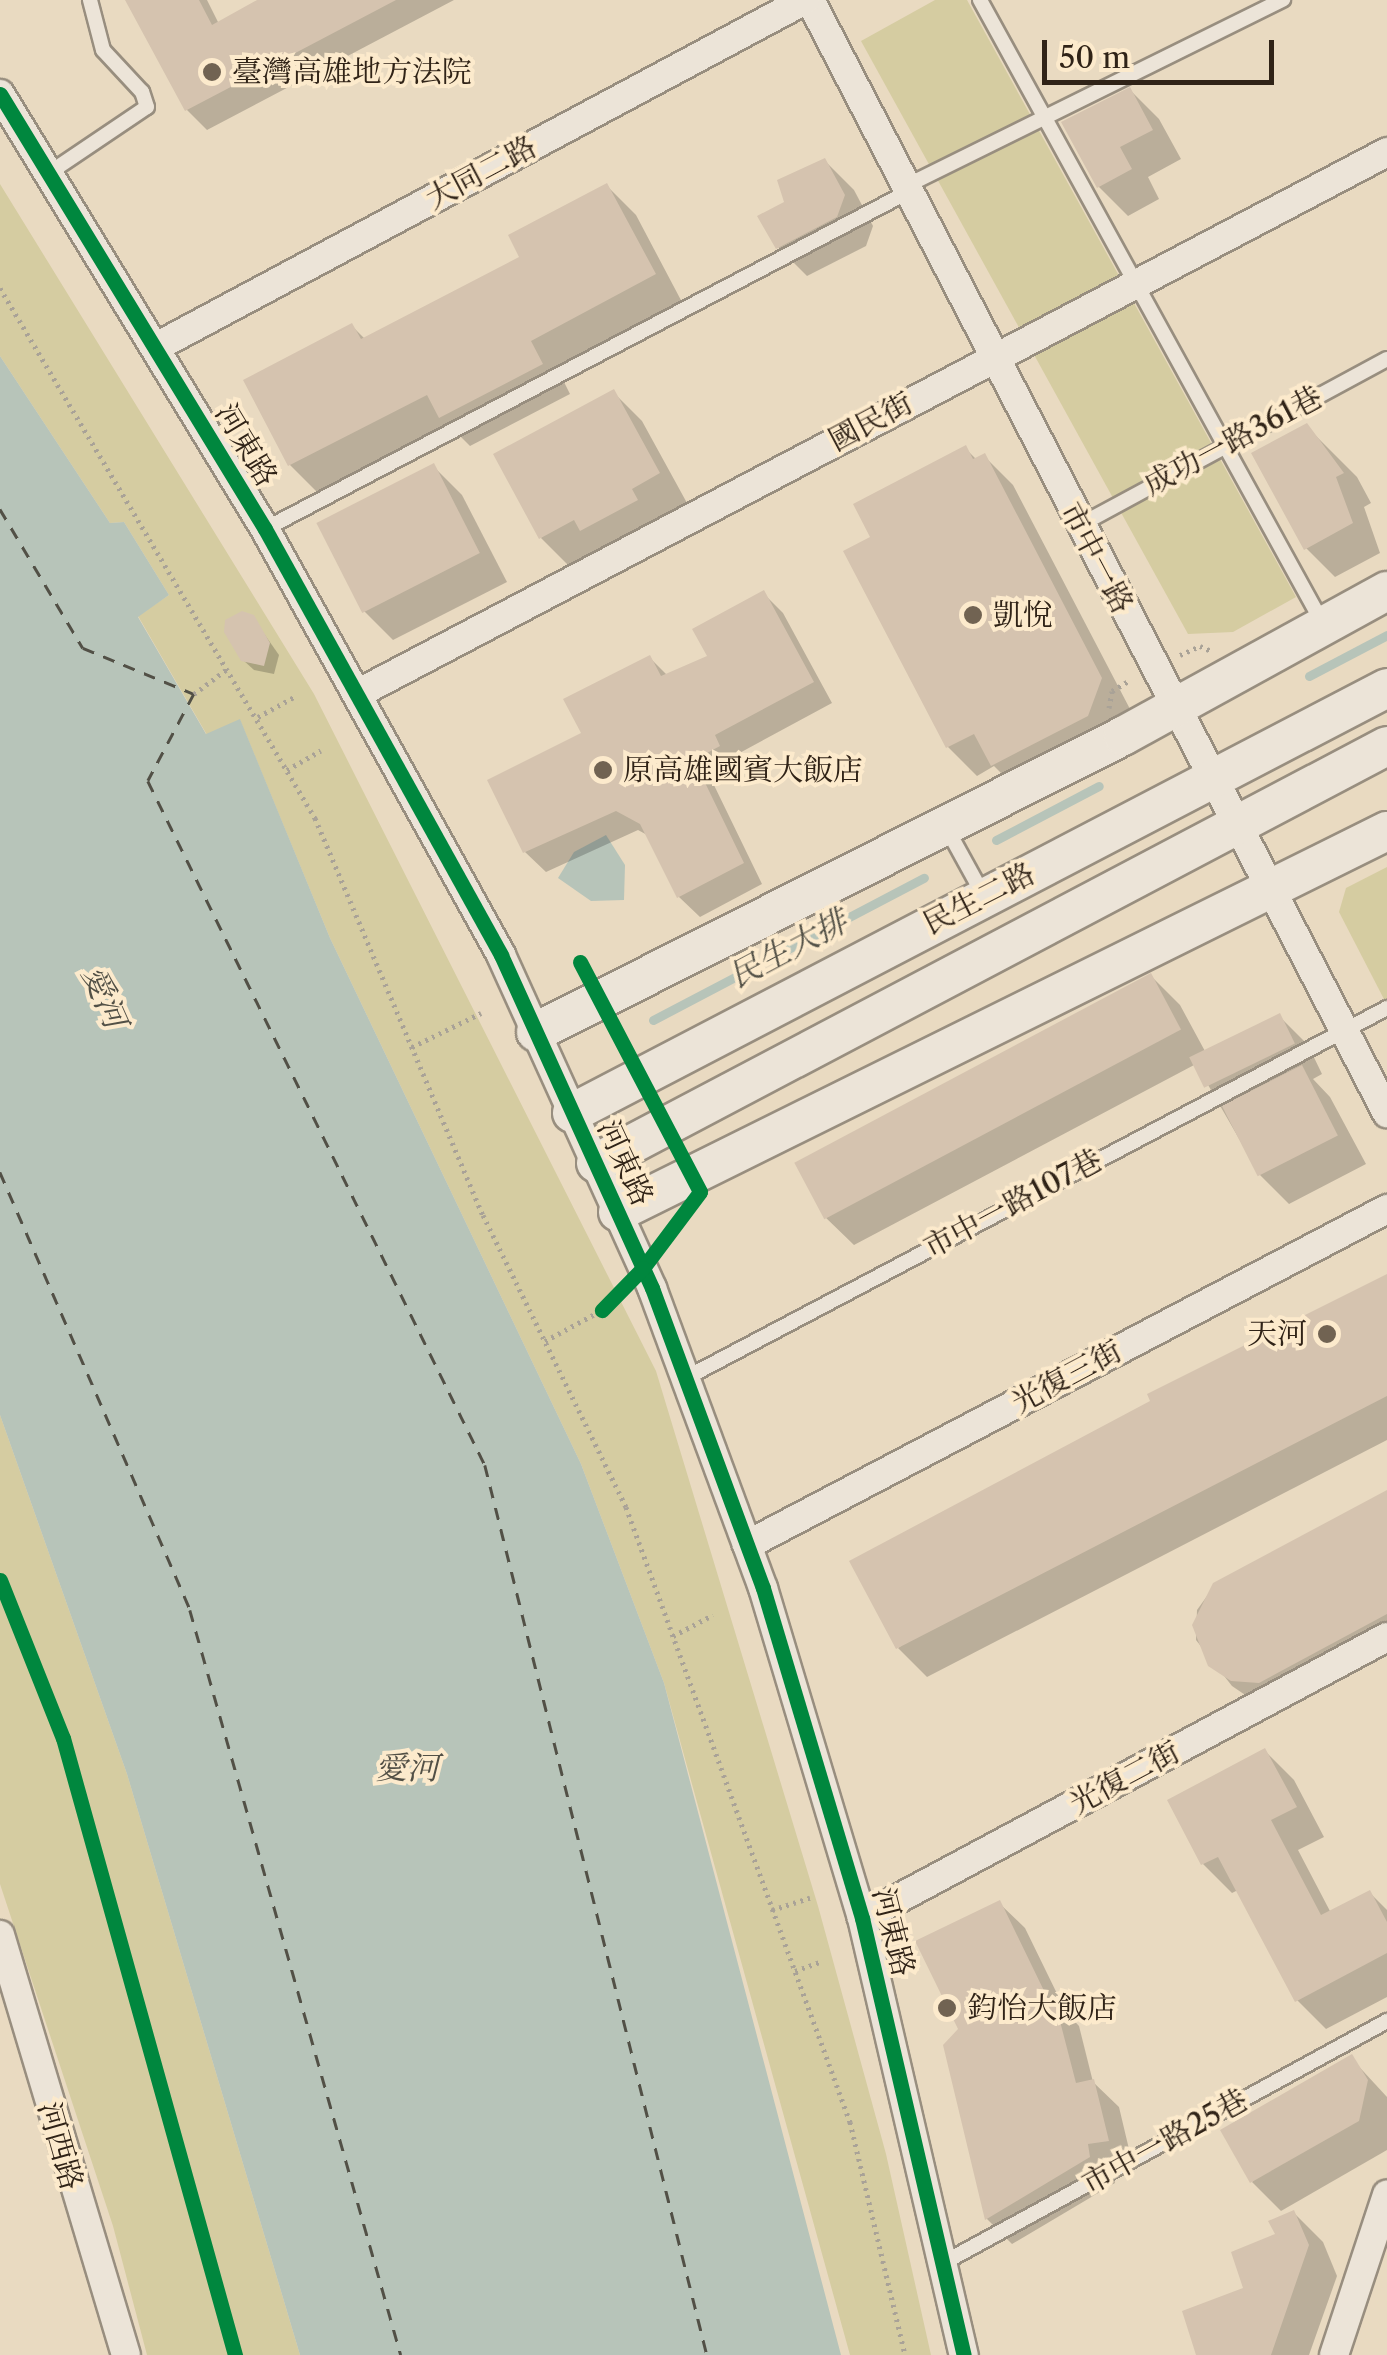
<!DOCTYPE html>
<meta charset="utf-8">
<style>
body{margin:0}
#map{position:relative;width:1387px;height:2355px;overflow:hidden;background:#e9dac1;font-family:"Libre Caslon Text","Noto Serif TC",serif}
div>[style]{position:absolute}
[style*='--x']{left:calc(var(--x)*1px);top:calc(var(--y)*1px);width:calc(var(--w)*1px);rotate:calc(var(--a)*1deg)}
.green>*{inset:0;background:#d5cca1}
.water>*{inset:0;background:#b7c4b9}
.shadow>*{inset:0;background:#0003}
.stream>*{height:9px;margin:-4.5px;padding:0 4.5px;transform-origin:4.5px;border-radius:4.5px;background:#b7c4b9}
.ferry>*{height:2.5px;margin-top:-1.25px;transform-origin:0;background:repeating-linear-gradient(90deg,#525046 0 12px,transparent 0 22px)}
.building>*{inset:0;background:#d5c3af;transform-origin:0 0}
.path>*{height:5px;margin-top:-2.5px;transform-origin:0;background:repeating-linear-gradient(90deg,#a9a297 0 2.5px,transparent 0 7.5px)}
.roads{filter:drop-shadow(2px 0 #988e7f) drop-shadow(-2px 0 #988e7f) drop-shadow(0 2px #988e7f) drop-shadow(0 -2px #988e7f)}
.service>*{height:14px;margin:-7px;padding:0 7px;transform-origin:7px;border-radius:7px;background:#ece4d8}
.minor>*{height:28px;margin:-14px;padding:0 14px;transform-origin:14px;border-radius:14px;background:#ece4d8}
.secondary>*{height:38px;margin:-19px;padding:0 19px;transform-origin:19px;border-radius:19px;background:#ece4d8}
.cycleway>*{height:15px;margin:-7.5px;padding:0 7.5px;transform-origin:7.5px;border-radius:7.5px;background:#00873e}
.dots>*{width:28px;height:28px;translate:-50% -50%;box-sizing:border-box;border:5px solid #fceacc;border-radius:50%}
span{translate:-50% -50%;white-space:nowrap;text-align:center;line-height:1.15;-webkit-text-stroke:8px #fceacc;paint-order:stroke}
.poi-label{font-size:30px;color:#302317}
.left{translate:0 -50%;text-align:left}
.right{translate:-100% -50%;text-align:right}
.street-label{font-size:30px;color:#302317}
.water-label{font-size:32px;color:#525046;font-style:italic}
.scale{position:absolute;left:1042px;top:40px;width:232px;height:45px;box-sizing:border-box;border:5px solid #302317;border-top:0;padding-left:12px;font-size:30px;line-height:35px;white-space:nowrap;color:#302317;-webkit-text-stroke:8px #fceacc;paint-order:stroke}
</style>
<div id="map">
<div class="green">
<div style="clip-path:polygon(935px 0,967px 0,1296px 597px,1233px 632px,1188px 634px,861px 41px)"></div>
<div style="clip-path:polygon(0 184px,314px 694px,656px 1371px,818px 1906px,886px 2154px,931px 2355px,850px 2355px,664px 1683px,581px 1464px,330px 938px,240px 720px,207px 735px,138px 616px,169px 595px,124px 522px,110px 523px,0 356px)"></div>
<div style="clip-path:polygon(1387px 867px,1387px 1005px,1339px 912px,1346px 888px)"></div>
<div style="clip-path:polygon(0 1415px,127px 1774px,300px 2355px,147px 2355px,113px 2226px,0 1884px)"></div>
</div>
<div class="water">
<div style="clip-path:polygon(0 356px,110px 523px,124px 522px,169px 595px,138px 617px,206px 734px,240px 719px,330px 938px,581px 1464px,664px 1683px,841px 2355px,300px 2355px,127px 1774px,0 1415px)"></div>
<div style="clip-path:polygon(606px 835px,625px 865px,624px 900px,591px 901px,558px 878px,574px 852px)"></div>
</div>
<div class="shadow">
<div style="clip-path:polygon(128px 0,207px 0,219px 24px,262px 0,454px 0,207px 130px,187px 110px)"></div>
<div style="clip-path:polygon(1130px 90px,1159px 119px,1181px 159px,1148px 177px,1159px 199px,1128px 216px,1099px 187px,1064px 123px)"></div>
<div style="clip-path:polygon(825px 161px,854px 190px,873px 226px,866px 246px,807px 276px,778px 247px,787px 204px)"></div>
<div style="clip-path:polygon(607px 186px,636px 215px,683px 304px,558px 370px,570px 394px,470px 446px,450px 426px,319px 494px,290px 465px,246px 381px,352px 326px,366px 340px,523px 258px)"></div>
<div style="clip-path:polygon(613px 392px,642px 421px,687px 503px,659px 518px,665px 529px,611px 559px,602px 549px,570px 567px,541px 538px)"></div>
<div style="clip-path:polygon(1306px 426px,1357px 477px,1371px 503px,1364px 507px,1380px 553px,1335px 577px,1306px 548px)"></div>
<div style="clip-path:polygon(965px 448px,977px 460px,984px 456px,1013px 485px,1130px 709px,1116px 745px,1022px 794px,994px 766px,977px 776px,948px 747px,873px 538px)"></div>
<div style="clip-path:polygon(433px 466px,462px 495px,507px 582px,393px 640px,364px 611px)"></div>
<div style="clip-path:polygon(763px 593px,783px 613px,832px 703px,734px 756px,739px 767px,712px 781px,762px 884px,700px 917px,679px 897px,649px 836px,638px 830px,546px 872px,525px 852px,584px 734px,650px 658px,668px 676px,710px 657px)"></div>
<div style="clip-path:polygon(253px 618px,279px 655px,274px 674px,254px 670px,243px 660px)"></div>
<div style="clip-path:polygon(1151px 976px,1180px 1005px,1206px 1053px,1279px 1016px,1308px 1045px,1322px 1074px,1313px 1079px,1330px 1097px,1366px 1164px,1289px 1204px,1260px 1175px,1196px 1064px,854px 1245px,824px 1216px)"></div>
<div style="clip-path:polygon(1387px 1276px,1387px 1440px,927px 1677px,898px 1648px)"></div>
<div style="clip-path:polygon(1387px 1493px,1387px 1645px,1254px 1701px,1232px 1686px,1196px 1640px,1197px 1610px,1215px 1585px)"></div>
<div style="clip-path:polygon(1265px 1751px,1294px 1780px,1324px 1837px,1298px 1850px,1331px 1913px,1370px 1893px,1387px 1910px,1387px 1997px,1326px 2029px,1297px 2000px,1238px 1890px,1232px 1893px,1203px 1864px)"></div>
<div style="clip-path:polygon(999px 1903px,1025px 1928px,1066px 2012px,1079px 2026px,1093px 2082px,1119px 2107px,1133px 2166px,1113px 2169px,1115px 2183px,1012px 2244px,987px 2219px,961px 2029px)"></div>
<div style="clip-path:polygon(1351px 2058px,1387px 2097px,1387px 2150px,1281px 2211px,1252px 2182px)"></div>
<div style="clip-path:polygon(1294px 2213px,1323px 2242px,1337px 2276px,1309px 2355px,1199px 2355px)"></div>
</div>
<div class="stream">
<div style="--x:1309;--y:676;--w:88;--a:-27.7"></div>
<div style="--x:996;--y:840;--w:116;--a:-27.7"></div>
<div style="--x:653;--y:1020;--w:306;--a:-27.7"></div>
</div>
<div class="ferry">
<div style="--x:0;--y:509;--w:162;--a:59.2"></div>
<div style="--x:83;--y:648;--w:120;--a:22.5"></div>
<div style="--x:194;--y:694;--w:98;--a:117.9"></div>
<div style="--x:148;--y:781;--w:763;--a:63.77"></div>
<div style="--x:485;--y:1465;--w:917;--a:75.99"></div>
<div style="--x:0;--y:1172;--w:477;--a:66.5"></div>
<div style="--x:190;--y:1610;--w:774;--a:74.19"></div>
</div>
<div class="building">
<div style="clip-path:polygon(125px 0,199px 0,212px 25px,257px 0,396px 0,185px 111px)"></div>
<div style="clip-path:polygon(1130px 87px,1153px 130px,1120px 147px,1132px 169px,1097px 188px,1061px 122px)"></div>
<div style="clip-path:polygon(825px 158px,845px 195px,837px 217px,776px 249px,757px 216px,784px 202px,777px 180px)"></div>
<div style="clip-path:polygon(607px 183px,656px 274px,531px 341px,543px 364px,439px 418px,427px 395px,288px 466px,243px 380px,352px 323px,361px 339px,519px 257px,508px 235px)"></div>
<div style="clip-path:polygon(614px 389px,660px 473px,632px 489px,638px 500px,580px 531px,574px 520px,539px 539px,493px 454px)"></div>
<div style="clip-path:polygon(1307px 423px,1344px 473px,1336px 477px,1353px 523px,1304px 550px,1251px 453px)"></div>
<div style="clip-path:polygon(966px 445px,973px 459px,985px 453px,1102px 678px,1088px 716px,991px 766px,974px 734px,946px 748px,843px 551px,870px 537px,853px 504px)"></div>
<div style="left:434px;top:463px;width:101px;height:132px;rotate:63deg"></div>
<div style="clip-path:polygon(764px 590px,814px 682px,715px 735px,720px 746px,694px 760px,744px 863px,677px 898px,640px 824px,616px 811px,523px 853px,487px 780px,581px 733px,563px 699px,650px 655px,661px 676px,707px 656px,692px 629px)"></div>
<div style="clip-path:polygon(242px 611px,254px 615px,270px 643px,264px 666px,241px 661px,224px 632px,225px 620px)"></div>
<div style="left:1151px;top:973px;width:64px;height:404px;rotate:62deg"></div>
<div style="left:1280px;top:1013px;width:34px;height:101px;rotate:64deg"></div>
<div style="left:1302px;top:1065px;width:79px;height:90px;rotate:63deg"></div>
<div style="clip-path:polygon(1387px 1274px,1387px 1396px,896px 1649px,849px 1561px,1150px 1401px,1147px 1394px)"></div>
<div style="clip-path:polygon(1387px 1490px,1387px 1614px,1259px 1683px,1231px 1681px,1208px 1666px,1192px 1625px,1213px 1583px)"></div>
<div style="clip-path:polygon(1265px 1748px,1297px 1807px,1271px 1820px,1321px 1915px,1370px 1890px,1387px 1922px,1387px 1953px,1295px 2002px,1218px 1857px,1201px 1865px,1167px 1800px)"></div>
<div style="clip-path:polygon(1000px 1900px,1048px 1999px,1054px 1998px,1076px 2083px,1094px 2079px,1109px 2141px,1088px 2144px,1090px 2157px,985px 2220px,943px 2045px,958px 2029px,915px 1941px)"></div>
<div style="clip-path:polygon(1352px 2054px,1368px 2080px,1359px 2121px,1250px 2183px,1220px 2130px)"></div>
<div style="clip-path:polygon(1294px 2210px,1309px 2245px,1271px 2355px,1196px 2355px,1182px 2311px,1243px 2288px,1231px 2252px,1275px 2234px,1268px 2221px)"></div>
</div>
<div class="path">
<div style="--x:0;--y:288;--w:617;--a:59.28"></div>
<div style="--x:315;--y:818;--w:431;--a:67.1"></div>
<div style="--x:483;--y:1215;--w:325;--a:63.9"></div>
<div style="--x:626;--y:1507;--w:655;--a:69.99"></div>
<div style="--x:850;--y:2122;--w:239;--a:76.7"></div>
<div style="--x:1180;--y:655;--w:22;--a:-24"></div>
<div style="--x:1200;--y:646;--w:12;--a:24"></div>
<div style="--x:194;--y:694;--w:41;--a:-37.1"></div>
<div style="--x:1109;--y:708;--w:17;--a:-80"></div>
<div style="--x:1112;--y:691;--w:21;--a:-31"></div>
<div style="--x:258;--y:717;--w:41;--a:-29.1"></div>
<div style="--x:287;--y:770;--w:39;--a:-30"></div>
<div style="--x:412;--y:1047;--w:77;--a:-26.2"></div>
<div style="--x:545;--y:1341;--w:65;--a:-28.5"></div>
<div style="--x:673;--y:1636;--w:45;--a:-27.7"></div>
<div style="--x:772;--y:1910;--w:40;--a:-18"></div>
<div style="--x:795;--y:1971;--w:29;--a:-20"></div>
</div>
<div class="roads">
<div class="service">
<div style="--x:980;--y:0;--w:712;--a:61.2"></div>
<div style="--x:49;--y:173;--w:118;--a:-34"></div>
<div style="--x:147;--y:107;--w:16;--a:-108"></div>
<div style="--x:142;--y:92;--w:57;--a:-132.9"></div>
<div style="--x:103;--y:50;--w:52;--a:-104.6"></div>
<div style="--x:904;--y:187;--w:423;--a:-26.3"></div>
<div style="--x:1080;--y:525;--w:349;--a:-28.4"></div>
<div style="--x:265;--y:529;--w:726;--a:-27.66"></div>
<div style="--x:946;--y:827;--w:79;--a:61.2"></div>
<div style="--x:684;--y:1379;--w:795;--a:-27.82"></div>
<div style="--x:943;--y:2263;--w:506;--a:-28.59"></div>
</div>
<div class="minor">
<div style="--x:810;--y:0;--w:1254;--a:62.6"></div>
<div style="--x:0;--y:94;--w:509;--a:58.65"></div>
<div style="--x:265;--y:529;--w:487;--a:61"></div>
<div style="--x:501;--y:955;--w:366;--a:65.6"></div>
<div style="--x:652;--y:1288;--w:320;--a:69.7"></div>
<div style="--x:763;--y:1588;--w:345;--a:73.3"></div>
<div style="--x:862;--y:1918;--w:449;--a:76.9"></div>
<div style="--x:156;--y:347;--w:736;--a:-28.13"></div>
<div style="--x:357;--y:694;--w:1164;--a:-27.75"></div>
<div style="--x:747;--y:1545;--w:723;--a:-27.7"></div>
<div style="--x:862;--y:1918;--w:595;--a:-28.16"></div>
<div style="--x:0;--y:1935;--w:438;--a:73.3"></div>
<div style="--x:1334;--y:2355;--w:169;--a:-71.7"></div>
</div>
<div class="secondary">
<div style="--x:536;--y:1032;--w:657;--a:-26.76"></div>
<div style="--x:1123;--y:736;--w:301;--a:-28.8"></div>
<div style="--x:572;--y:1113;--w:919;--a:-27.54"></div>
<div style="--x:596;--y:1163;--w:894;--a:-27.8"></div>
<div style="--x:618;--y:1212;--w:858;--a:-26.36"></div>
</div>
</div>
<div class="cycleway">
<div style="--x:0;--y:94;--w:509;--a:58.65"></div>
<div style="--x:265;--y:529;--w:487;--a:61"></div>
<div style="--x:501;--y:955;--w:366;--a:65.6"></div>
<div style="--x:652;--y:1288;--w:320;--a:69.7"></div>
<div style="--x:763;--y:1588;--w:345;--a:73.3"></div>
<div style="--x:862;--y:1918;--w:449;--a:76.9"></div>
<div style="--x:580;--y:962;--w:259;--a:62.4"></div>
<div style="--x:700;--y:1192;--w:95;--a:126.9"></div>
<div style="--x:643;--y:1268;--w:59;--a:134.3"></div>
<div style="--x:0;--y:1580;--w:170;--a:68.3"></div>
<div style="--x:63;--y:1738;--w:641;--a:74.42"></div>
</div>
<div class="dots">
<div style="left:212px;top:72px;background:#716352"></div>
<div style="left:973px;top:615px;background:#716352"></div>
<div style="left:603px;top:770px;background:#716352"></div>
<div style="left:1327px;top:1334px;background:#716352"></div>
<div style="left:947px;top:2008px;background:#716352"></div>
</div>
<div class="poi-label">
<span class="left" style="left:232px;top:72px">臺灣高雄地方法院</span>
<span class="left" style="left:993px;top:615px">凱悅</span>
<span class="left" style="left:623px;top:770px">原高雄國賓大飯店</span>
<span class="right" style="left:1307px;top:1334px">天河</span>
<span class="left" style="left:967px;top:2008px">鈞怡大飯店</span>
</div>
<div class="street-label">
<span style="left:481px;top:173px;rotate:-28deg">大同二路</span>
<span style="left:871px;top:422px;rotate:-28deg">國民街</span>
<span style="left:1233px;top:441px;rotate:-28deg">成功一路361巷</span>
<span style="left:246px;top:445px;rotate:59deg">河東路</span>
<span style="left:1096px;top:558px;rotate:62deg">市中一路</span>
<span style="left:979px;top:899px;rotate:-27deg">民生二路</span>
<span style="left:625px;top:1163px;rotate:65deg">河東路</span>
<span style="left:1013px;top:1204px;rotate:-28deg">市中一路107巷</span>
<span style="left:1067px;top:1377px;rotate:-28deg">光復三街</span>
<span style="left:1125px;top:1778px;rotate:-28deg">光復二街</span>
<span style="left:893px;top:1932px;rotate:76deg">河東路</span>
<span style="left:1165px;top:2142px;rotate:-29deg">市中一路25巷</span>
<span style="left:60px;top:2146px;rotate:74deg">河西路</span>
</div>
<div class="water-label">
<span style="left:788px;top:949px;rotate:-28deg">民生大排</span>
<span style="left:104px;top:997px;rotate:66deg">愛河</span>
<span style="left:407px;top:1768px">愛河</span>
</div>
<div class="scale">50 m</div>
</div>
